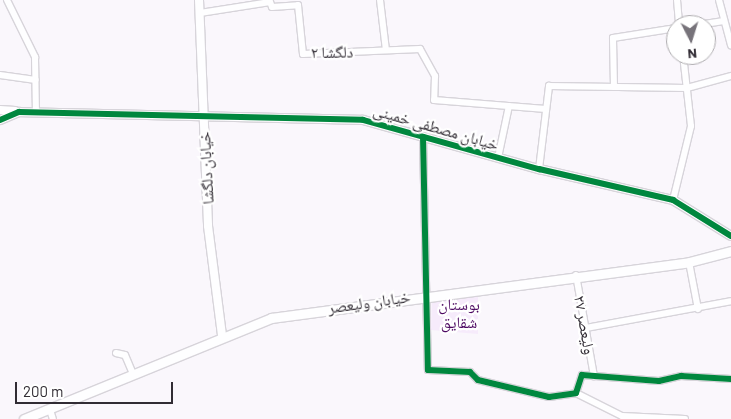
<!DOCTYPE html>
<meta charset="utf-8">
<style>
body{margin:0}
#map{position:relative;width:731px;height:419px;overflow:hidden;background:#faf7fc;font-family:Barlow,"Noto Naskh Arabic",sans-serif}
div>[style]{position:absolute}
[style*='--x']{left:calc(var(--x)*1px);top:calc(var(--y)*1px);width:calc(var(--w)*1px);rotate:calc(var(--a)*1deg)}
.green>*{inset:0;background:#f6ebfb}
.roads{filter:drop-shadow(1px 0 #d7d4da) drop-shadow(-1px 0 #d7d4da) drop-shadow(0 1px #d7d4da) drop-shadow(0 -1px #d7d4da)}
.minor>*{height:6px;margin:-3px;padding:0 3px;transform-origin:3px;border-radius:3px;background:#fefeff}
.tertiary>*{height:8px;margin:-4px;padding:0 4px;transform-origin:4px;border-radius:4px;background:#fefeff}
.secondary>*{height:9px;margin:-4.5px;padding:0 4.5px;transform-origin:4.5px;border-radius:4.5px;background:#fefeff}
.cycleway>*{height:6px;margin:-3px;padding:0 3px;transform-origin:3px;border-radius:3px;background:#00873e}
span{translate:-50% -50%;white-space:nowrap;text-align:center;line-height:1.15;-webkit-text-stroke:4.5px #fff;paint-order:stroke}
.street-label{font-size:16px;color:#312c34}
.park-label{font-size:16px;color:#4d0962}
.north{position:absolute;left:666px;top:15px;width:50px;height:50px;box-sizing:border-box;background:#fff;border:1px solid #adabae;border-radius:50%;rotate:175deg;font-size:14px;font-weight:700;line-height:20px;text-align:center;color:#312c34}
.north::after{content:'';display:block;margin:auto;width:18px;height:22px;background:#77737a;clip-path:polygon(50% 0,100% 100%,50% 72%,0 100%)}
.scale{position:absolute;left:15px;top:382px;width:158px;height:22px;box-sizing:border-box;border:2px solid #312c34;border-top:0;padding-left:6px;font-size:15px;line-height:18px;white-space:nowrap;color:#312c34;-webkit-text-stroke:4px #fff;paint-order:stroke}
</style>
<div id="map">
<div class="green">
<div style="clip-path:polygon(478px 291px,478px 334px,431px 330px,432px 297px)"></div>
</div>
<div class="roads">
<div class="minor">
<div style="--x:7;--y:0;--w:64;--a:63.8"></div>
<div style="--x:35;--y:57;--w:56;--a:89"></div>
<div style="--x:380;--y:0;--w:50;--a:83.2"></div>
<div style="--x:677;--y:0;--w:25;--a:85"></div>
<div style="--x:719;--y:0;--w:47;--a:75.1"></div>
<div style="--x:200;--y:13;--w:71;--a:-8.9"></div>
<div style="--x:270;--y:2;--w:5;--a:68"></div>
<div style="--x:272;--y:7;--w:26;--a:-4"></div>
<div style="--x:298;--y:5;--w:49;--a:84.2"></div>
<div style="--x:303;--y:54;--w:117;--a:-2.4"></div>
<div style="--x:420;--y:49;--w:31;--a:61"></div>
<div style="--x:435;--y:76;--w:24;--a:92"></div>
<div style="--x:434;--y:100;--w:112;--a:4.6"></div>
<div style="--x:698;--y:25;--w:26;--a:-9"></div>
<div style="--x:0;--y:75;--w:36;--a:8"></div>
<div style="--x:614;--y:87;--w:49;--a:-91.2"></div>
<div style="--x:613;--y:38;--w:64;--a:-9"></div>
<div style="--x:423;--y:137;--w:233;--a:88.8"></div>
<div style="--x:428;--y:370;--w:42;--a:2.7"></div>
<div style="--x:470;--y:372;--w:11;--a:45"></div>
<div style="--x:478;--y:380;--w:73;--a:13.5"></div>
<div style="--x:549;--y:397;--w:27;--a:-8"></div>
<div style="--x:576;--y:393;--w:19;--a:-72"></div>
<div style="--x:582;--y:375;--w:77;--a:4.5"></div>
<div style="--x:659;--y:381;--w:23;--a:-13"></div>
<div style="--x:681;--y:376;--w:50;--a:3.4"></div>
<div style="--x:498;--y:158;--w:53;--a:-78.1"></div>
<div style="--x:539;--y:169;--w:84;--a:-83.1"></div>
<div style="--x:549;--y:86;--w:138;--a:0.8"></div>
<div style="--x:687;--y:88;--w:46;--a:-15.3"></div>
<div style="--x:673;--y:200;--w:76;--a:-76.3"></div>
<div style="--x:691;--y:126;--w:71;--a:-96.4"></div>
<div style="--x:689;--y:262;--w:48;--a:79.2"></div>
<div style="--x:576;--y:275;--w:103;--a:79.9"></div>
<div style="--x:586;--y:328;--w:147;--a:-10.5"></div>
<div style="--x:116;--y:353;--w:9;--a:13"></div>
<div style="--x:125;--y:355;--w:21;--a:67"></div>
<div style="--x:576;--y:393;--w:51;--a:26.6"></div>
<div style="--x:622;--y:416;--w:63;--a:2.7"></div>
<div style="--x:50;--y:410;--w:9;--a:72"></div>
</div>
<div class="tertiary">
<div style="--x:199;--y:0;--w:226;--a:87.7"></div>
<div style="--x:208;--y:226;--w:110;--a:82.7"></div>
<div style="--x:0;--y:110;--w:15;--a:4"></div>
<div style="--x:0;--y:120;--w:21;--a:-23"></div>
<div style="--x:19;--y:112;--w:344;--a:1.3"></div>
<div style="--x:363;--y:120;--w:183;--a:15.6"></div>
<div style="--x:539;--y:169;--w:138;--a:13"></div>
<div style="--x:673;--y:200;--w:68;--a:31.8"></div>
</div>
<div class="secondary">
<div style="--x:24;--y:419;--w:267;--a:-22.2"></div>
<div style="--x:271;--y:318;--w:422;--a:-7.6"></div>
<div style="--x:689;--y:262;--w:43;--a:-14.7"></div>
</div>
</div>
<div class="cycleway">
<div style="--x:0;--y:120;--w:21;--a:-23"></div>
<div style="--x:19;--y:112;--w:344;--a:1.3"></div>
<div style="--x:363;--y:120;--w:183;--a:15.6"></div>
<div style="--x:539;--y:169;--w:138;--a:13"></div>
<div style="--x:673;--y:200;--w:68;--a:31.8"></div>
<div style="--x:423;--y:137;--w:233;--a:88.8"></div>
<div style="--x:428;--y:370;--w:42;--a:2.7"></div>
<div style="--x:470;--y:372;--w:11;--a:45"></div>
<div style="--x:478;--y:380;--w:73;--a:13.5"></div>
<div style="--x:549;--y:397;--w:27;--a:-8"></div>
<div style="--x:576;--y:393;--w:19;--a:-72"></div>
<div style="--x:582;--y:375;--w:77;--a:4.5"></div>
<div style="--x:659;--y:381;--w:23;--a:-13"></div>
<div style="--x:681;--y:376;--w:50;--a:3.4"></div>
</div>
<div class="street-label">
<span style="left:332px;top:52px;rotate:-1deg">دلگشا ۲</span>
<span style="left:436px;top:127px;rotate:16deg">خیابان مصطفی خمینی</span>
<span style="left:206px;top:168px;rotate:-93deg">خیابان دلگشا</span>
<span style="left:369px;top:302px;rotate:-8deg">خیابان ولیعصر</span>
<span style="left:585px;top:325px;rotate:80deg">ولیعصر ۲۷</span>
</div>
<div class="park-label">
<span style="left:459px;top:313px">بوستان<br>شقایق</span>
</div>
<div class="north">N</div>
<div class="scale">200 m</div>
</div>
